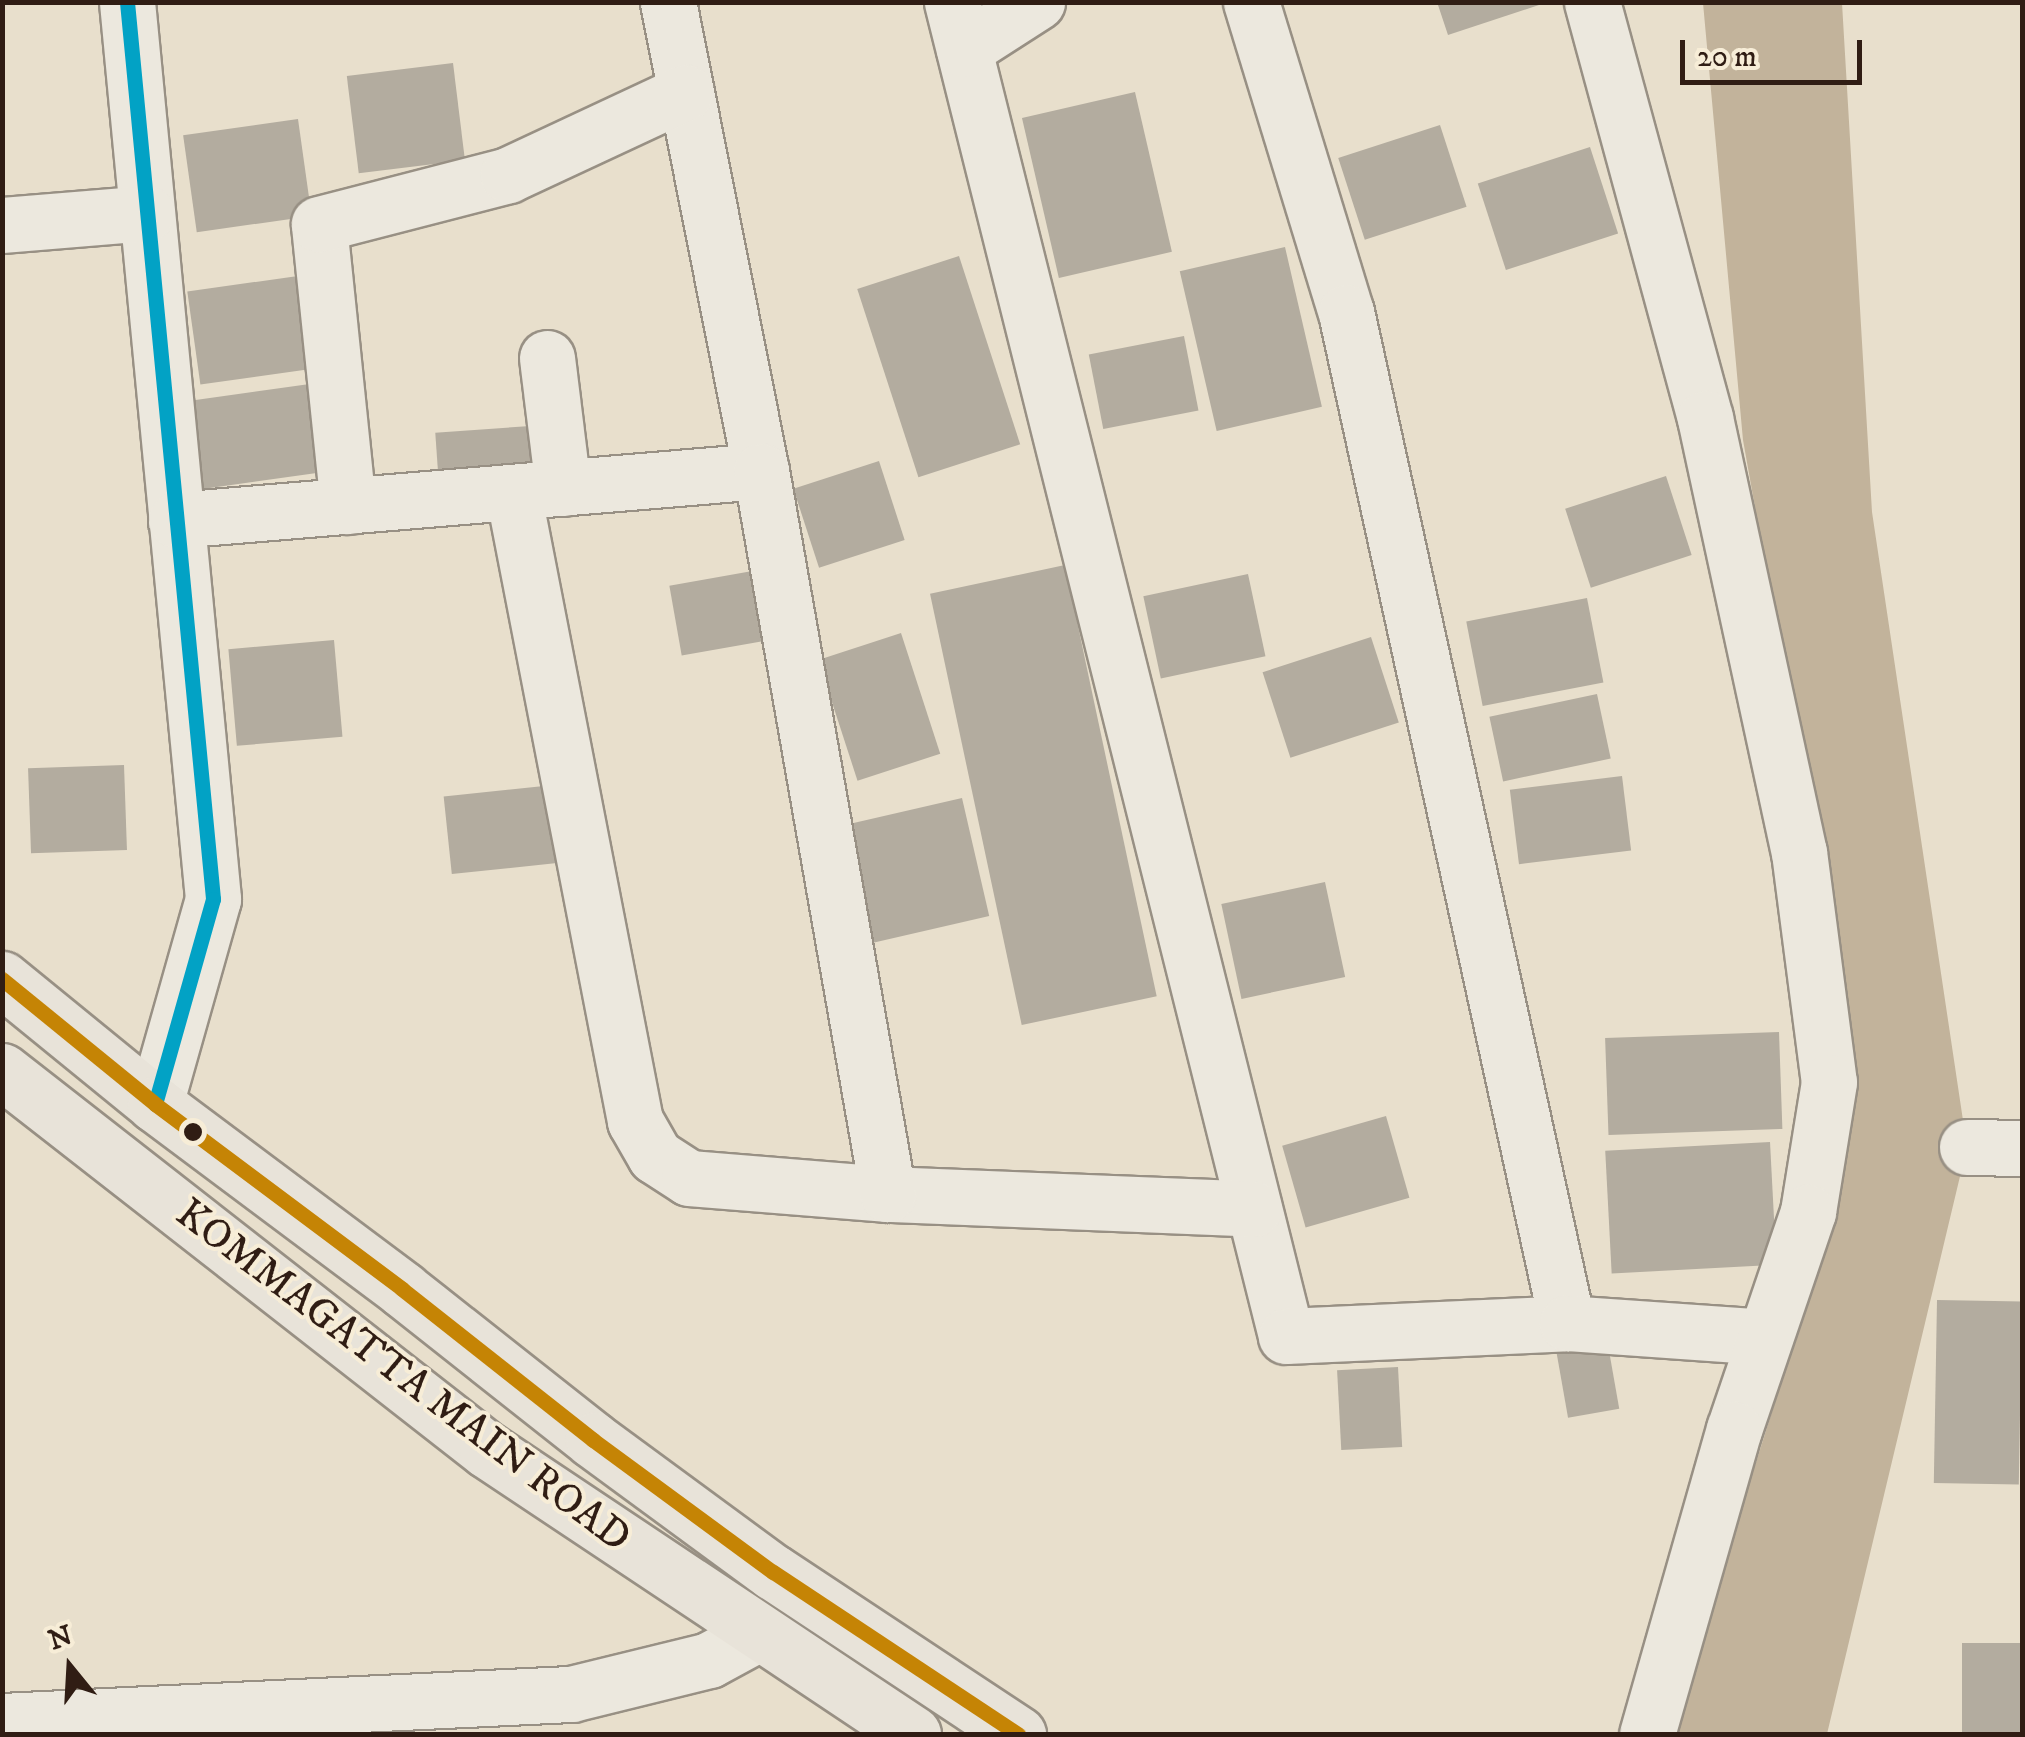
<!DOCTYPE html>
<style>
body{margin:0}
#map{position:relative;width:2025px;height:1737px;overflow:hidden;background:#e8dfcc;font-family:"IM FELL DW Pica",serif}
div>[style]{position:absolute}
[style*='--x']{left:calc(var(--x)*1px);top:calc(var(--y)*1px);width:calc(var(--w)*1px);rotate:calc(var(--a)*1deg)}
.water>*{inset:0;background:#c2b39b}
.building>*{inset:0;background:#b3ac9f;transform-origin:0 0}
.roads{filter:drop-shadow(2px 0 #989084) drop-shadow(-2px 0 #989084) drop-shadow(0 2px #989084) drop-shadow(0 -2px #989084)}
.minor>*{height:55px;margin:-27.5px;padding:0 27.5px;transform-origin:27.5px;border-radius:27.5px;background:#ece8de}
.major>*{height:55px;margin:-27.5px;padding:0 27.5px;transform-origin:27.5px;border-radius:27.5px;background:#e8e3d9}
.bus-1>*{height:15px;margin:-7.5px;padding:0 7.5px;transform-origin:7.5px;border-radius:7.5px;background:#02a2c5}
.bus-2>*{height:15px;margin:-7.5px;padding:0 7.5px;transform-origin:7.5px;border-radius:7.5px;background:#c58405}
.dots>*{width:28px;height:28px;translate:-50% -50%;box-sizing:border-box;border:5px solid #f7edd7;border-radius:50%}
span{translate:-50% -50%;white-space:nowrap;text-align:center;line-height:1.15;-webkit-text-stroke:8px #f7edd7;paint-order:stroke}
.street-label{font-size:42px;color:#301d14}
.frame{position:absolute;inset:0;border:5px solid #301d14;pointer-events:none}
.north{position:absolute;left:20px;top:1617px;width:100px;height:100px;-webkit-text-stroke:8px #f7edd7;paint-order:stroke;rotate:342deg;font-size:28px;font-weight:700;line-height:40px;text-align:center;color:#301d14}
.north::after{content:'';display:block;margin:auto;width:35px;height:45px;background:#301d14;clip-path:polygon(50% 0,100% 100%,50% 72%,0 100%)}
.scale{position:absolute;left:1680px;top:40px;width:182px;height:45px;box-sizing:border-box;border:5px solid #301d14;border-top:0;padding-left:12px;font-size:30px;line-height:35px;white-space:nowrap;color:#301d14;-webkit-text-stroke:8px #f7edd7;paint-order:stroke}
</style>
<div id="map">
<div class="water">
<div style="clip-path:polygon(1703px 3px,1842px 3px,1872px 512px,1967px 1147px,1827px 1734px,1670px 1734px,1802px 1317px,1832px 1183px,1816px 849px,1743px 440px)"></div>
</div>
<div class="building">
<div style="clip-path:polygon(1437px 2px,1545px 2px,1545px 3px,1448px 35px)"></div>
<div style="left:453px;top:63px;width:98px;height:107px;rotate:83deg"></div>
<div style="left:1135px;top:92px;width:164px;height:116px;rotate:77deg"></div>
<div style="left:298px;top:119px;width:98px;height:116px;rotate:82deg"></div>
<div style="left:1440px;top:125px;width:86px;height:107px;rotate:72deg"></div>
<div style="left:1590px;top:147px;width:91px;height:118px;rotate:72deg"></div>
<div style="left:1285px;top:247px;width:164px;height:108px;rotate:77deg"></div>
<div style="left:959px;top:256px;width:198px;height:107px;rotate:72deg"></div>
<div style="left:319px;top:273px;width:94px;height:133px;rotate:82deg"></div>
<div style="left:1184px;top:336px;width:76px;height:97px;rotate:79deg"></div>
<div style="left:324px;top:382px;width:89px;height:135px;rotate:82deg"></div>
<div style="left:545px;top:425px;width:52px;height:110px;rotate:86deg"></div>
<div style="left:879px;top:461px;width:83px;height:90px;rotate:72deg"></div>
<div style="left:1666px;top:476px;width:83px;height:106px;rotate:72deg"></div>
<div style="left:1065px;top:565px;width:441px;height:138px;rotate:78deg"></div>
<div style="left:758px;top:570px;width:71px;height:90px;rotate:80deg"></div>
<div style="left:1248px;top:574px;width:84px;height:107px;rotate:78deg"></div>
<div style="left:1587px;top:598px;width:86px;height:123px;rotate:79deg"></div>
<div style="left:901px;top:633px;width:127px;height:87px;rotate:72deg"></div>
<div style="left:1371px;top:637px;width:90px;height:114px;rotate:72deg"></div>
<div style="left:334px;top:640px;width:97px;height:106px;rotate:85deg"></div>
<div style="left:1597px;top:694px;width:66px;height:110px;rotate:78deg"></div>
<div style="left:124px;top:765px;width:85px;height:96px;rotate:88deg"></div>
<div style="left:1622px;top:776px;width:75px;height:113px;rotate:83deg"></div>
<div style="left:563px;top:784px;width:78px;height:120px;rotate:84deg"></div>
<div style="left:962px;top:798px;width:121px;height:118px;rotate:77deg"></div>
<div style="left:1325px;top:882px;width:97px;height:106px;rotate:78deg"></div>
<div style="left:1779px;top:1032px;width:97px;height:174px;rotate:88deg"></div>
<div style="left:1386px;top:1116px;width:85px;height:108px;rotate:74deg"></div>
<div style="left:1770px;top:1142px;width:123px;height:165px;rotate:87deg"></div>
<div style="left:1937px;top:1300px;width:85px;height:183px;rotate:1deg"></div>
<div style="left:1605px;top:1328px;width:82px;height:52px;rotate:80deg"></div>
<div style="left:1398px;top:1367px;width:80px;height:61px;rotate:87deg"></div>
<div style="left:1962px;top:1643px;width:60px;height:91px"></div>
</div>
<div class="roads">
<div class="minor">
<div style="--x:127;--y:2;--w:901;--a:84.52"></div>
<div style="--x:213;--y:899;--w:213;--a:105.8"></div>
<div style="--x:668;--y:2;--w:478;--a:78.8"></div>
<div style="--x:952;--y:2;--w:1375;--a:75.94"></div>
<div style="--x:1286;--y:1336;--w:281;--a:-2.6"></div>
<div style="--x:1251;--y:2;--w:324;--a:73"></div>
<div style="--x:1346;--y:312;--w:1035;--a:77.67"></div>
<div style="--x:1567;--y:1323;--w:198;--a:4"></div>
<div style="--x:1592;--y:2;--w:431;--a:74.8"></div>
<div style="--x:1705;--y:418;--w:444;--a:77.8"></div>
<div style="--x:1799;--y:852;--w:232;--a:82.6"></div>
<div style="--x:1829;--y:1082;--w:132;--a:99.2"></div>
<div style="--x:1808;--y:1212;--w:229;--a:108.8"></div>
<div style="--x:1734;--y:1429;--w:317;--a:105.9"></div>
<div style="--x:964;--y:49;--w:87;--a:-32.8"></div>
<div style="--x:2;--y:225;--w:145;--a:-4.7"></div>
<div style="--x:547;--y:358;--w:131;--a:83"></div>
<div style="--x:513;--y:492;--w:641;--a:79.02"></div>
<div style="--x:635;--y:1121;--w:40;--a:60.3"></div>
<div style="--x:655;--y:1156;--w:40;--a:32.9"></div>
<div style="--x:689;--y:1178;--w:200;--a:4.6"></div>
<div style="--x:888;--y:1194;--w:366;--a:2.3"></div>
<div style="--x:348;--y:506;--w:283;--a:-95.9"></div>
<div style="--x:319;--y:224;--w:195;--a:-14.5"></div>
<div style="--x:508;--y:175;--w:196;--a:-25"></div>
<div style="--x:176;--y:520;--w:587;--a:-4.79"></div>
<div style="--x:761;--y:471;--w:734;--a:80.04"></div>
<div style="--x:1967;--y:1147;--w:55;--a:1"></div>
<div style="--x:2;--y:1721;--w:570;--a:-2.72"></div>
<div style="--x:571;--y:1694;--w:142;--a:-13.8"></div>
<div style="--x:709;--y:1660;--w:55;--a:-28.4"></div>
</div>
<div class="major">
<div style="--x:2;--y:979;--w:198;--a:39.2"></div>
<div style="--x:155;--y:1104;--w:309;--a:36.8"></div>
<div style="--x:402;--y:1289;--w:243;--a:38.3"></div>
<div style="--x:593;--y:1440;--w:223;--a:36.3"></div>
<div style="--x:773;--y:1572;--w:294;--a:33.5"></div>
<div style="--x:2;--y:1071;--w:616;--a:38.01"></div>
<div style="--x:487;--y:1450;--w:512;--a:33.69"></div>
</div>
</div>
<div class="bus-1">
<div style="--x:127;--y:2;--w:901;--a:84.52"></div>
<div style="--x:213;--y:899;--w:213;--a:105.8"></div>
</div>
<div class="bus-2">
<div style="--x:2;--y:979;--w:198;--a:39.2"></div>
<div style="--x:155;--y:1104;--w:309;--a:36.8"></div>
<div style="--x:402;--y:1289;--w:243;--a:38.3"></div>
<div style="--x:593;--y:1440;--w:223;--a:36.3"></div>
<div style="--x:773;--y:1572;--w:294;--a:33.5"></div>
</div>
<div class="dots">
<div style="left:193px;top:1132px;background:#301d14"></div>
</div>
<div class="street-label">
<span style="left:403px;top:1376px;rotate:37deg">KOMMAGATTA MAIN ROAD</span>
</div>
<div class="frame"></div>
<div class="north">N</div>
<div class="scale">20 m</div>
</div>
